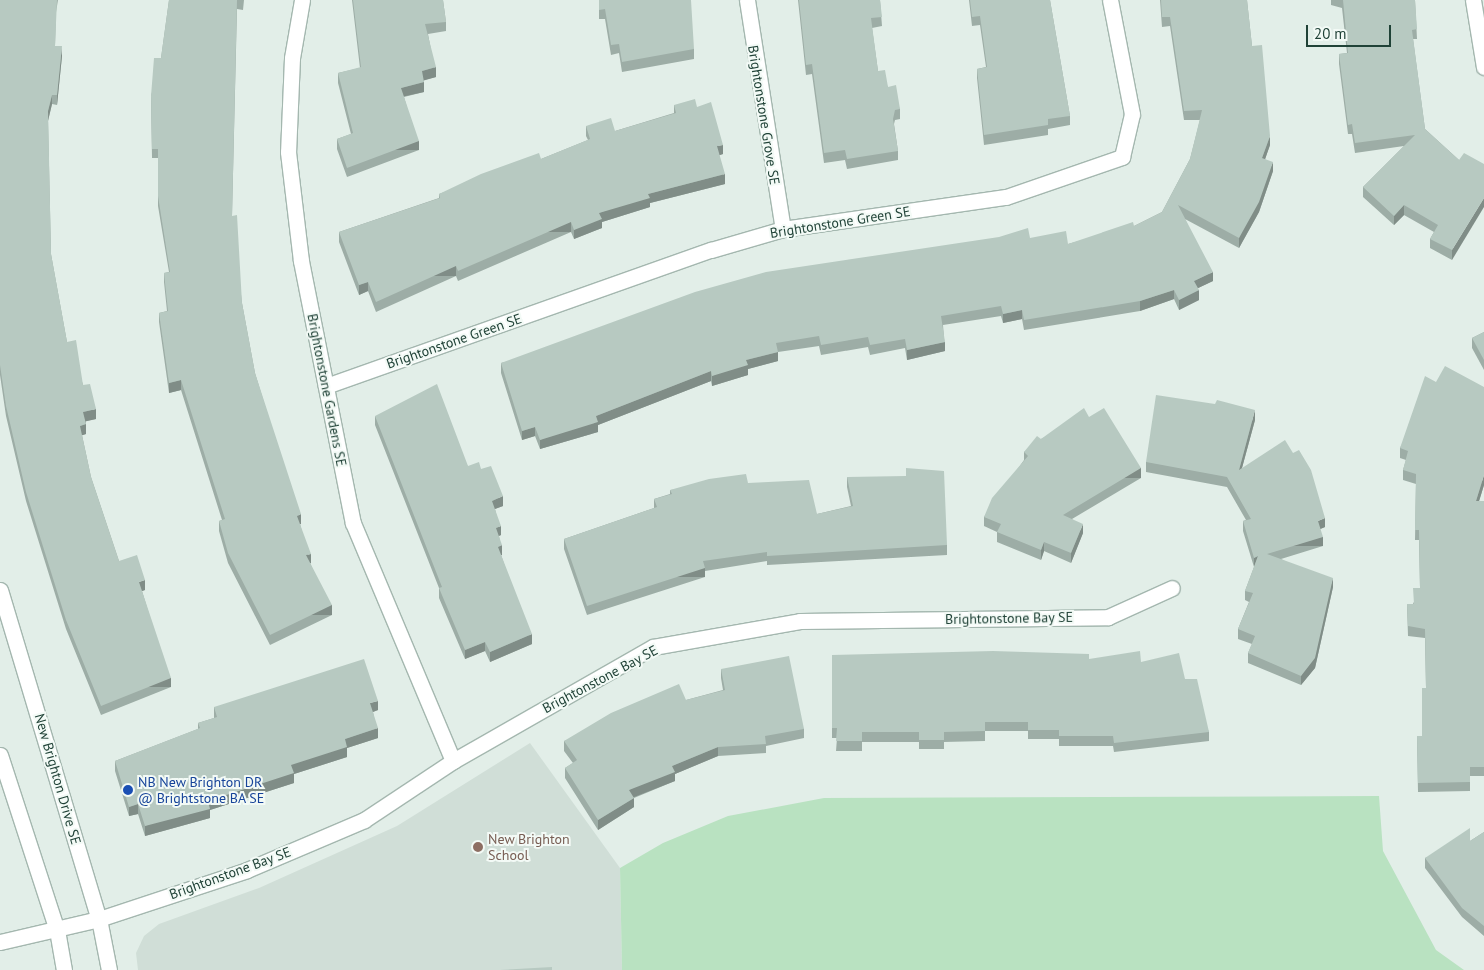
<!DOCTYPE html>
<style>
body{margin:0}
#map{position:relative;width:1484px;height:970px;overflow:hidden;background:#e2eee8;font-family:"PT Sans",sans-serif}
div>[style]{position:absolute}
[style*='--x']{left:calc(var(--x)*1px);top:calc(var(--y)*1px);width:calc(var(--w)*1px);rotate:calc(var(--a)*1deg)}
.built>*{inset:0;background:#d0ded7}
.green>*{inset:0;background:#b9e2c1}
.roads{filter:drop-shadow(1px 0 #a4b7af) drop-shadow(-1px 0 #a4b7af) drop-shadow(0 1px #a4b7af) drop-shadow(0 -1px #a4b7af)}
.street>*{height:15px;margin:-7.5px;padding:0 7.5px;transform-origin:7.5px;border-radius:7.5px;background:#fff}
.secondary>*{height:15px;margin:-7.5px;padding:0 7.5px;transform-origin:7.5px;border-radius:7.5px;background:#fff}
.wall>*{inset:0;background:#9dada6}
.shaded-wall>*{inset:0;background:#808d87;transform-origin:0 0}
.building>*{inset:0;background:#b7c9c1}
.dots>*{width:14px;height:14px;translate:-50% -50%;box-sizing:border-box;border:2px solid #f3faf6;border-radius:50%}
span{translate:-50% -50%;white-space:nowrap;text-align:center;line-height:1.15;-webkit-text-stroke:4px #f3faf6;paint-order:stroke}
.street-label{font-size:14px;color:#204237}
.transit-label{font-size:14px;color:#164399}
.left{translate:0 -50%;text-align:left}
.education-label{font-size:14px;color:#785e54}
.scale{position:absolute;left:1306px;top:25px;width:85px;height:22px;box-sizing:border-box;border:2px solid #204237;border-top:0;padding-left:6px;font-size:15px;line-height:18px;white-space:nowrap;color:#204237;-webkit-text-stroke:4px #f3faf6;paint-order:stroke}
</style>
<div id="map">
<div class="built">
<div style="clip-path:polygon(530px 743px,620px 868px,622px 970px,138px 970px,136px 953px,144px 936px,159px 924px,259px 888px,397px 826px)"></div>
</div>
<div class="green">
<div style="clip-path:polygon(1379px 796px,1383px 851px,1436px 950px,1464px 970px,622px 970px,620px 868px,663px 843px,728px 816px,824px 798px)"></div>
</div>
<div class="roads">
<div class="street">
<div style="--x:302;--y:0;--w:59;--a:99.8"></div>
<div style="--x:292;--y:58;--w:94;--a:92.4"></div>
<div style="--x:288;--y:152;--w:110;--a:83.2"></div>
<div style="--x:301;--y:261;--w:267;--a:78.8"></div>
<div style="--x:353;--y:523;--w:258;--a:67.2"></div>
<div style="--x:747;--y:0;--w:232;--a:81.1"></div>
<div style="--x:1473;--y:0;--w:68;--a:80.7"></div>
<div style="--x:326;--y:386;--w:408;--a:-19.5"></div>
<div style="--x:711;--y:250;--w:75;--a:-16.3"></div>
<div style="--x:783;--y:229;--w:225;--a:-8.2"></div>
<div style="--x:1006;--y:197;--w:123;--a:-19"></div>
<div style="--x:1122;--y:157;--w:44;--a:-76.9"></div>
<div style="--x:1132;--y:114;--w:116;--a:-100.9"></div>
<div style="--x:0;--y:942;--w:102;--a:-13.1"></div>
<div style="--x:99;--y:919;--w:156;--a:-18.3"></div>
<div style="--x:247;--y:870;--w:127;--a:-23.1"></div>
<div style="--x:364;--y:820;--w:107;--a:-33.5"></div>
<div style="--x:453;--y:761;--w:230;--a:-29.7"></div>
<div style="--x:653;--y:647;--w:149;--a:-10"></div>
<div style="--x:800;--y:621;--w:308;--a:-0.7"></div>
<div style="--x:1108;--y:617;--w:70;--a:-24.4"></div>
</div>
<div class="secondary">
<div style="--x:0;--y:590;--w:344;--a:73.3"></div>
<div style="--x:99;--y:919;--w:52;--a:78.9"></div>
<div style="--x:0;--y:755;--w:184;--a:72"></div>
<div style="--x:57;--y:930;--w:41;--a:80.1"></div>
</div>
</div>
<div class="wall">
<div style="clip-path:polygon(0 0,58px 0,56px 12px,55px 46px,62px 56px,57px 105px,52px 104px,48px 120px,51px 254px,67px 342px,96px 419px,86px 421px,86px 434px,82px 435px,91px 477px,119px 561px,145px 590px,142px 591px,171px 687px,101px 715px,66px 629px,26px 501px,6px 416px,0 375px)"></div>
<div style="clip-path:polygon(169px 0,244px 0,243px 10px,237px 9px,232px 216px,242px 303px,255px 373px,301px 524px,300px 524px,310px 563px,332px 615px,270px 645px,228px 563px,219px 531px,219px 521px,222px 520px,181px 390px,169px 393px,159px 322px,159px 313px,167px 311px,164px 282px,164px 273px,169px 272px,158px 206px,158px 158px,152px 158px,151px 96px,161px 58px)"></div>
<div style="clip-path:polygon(352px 0,443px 0,446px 22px,446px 31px,428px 34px,436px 77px,424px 80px,424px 92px,404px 97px,419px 150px,347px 177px,337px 149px,337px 139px,351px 134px,338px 83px,338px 73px,360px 68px)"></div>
<div style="clip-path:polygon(599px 0,694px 49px,694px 59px,622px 72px,619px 53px,611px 55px,605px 19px,599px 19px)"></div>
<div style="clip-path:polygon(798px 0,880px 0,882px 26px,872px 28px,878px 71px,888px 87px,900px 109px,900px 119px,895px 120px,894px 124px,898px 151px,898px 160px,847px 169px,845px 160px,824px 163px,812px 74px,806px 75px)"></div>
<div style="clip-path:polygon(969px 0,1050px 0,1070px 116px,1070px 125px,1048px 129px,1048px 135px,984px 145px,977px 78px,977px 69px,986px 67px,980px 25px,972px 26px)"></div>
<div style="clip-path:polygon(1160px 0,1247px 0,1252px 46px,1270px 145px,1265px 159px,1273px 171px,1259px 212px,1239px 248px,1185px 219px,1213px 281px,1198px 288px,1199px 300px,1179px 310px,1174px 299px,1140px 311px,1024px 330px,1022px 319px,1003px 323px,1001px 316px,943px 325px,945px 351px,907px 360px,905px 348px,870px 355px,868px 347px,821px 355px,819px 346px,778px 352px,778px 361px,748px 369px,748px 375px,712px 386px,711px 381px,598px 425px,598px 432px,540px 449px,535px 436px,522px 440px,501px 373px,501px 363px,1030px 238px,1068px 244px,1134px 226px,1162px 212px,1190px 159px,1200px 120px,1184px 120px,1170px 26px,1162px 27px)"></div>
<div style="clip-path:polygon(1331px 0,1415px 0,1417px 39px,1413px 39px,1425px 129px,1459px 160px,1452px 260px,1430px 248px,1430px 239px,1434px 232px,1404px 215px,1394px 225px,1363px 197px,1363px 187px,1404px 146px,1355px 153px,1352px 134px,1348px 134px,1339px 64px,1339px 54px,1347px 53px,1342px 8px,1331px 5px)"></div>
<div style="clip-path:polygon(674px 105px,697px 107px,723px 154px,719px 155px,725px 184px,650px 203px,650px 207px,602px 222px,602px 228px,574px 239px,571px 232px,458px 281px,456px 276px,376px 312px,368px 291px,359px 295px,339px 242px,339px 232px,439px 198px,439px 194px,541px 159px,588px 140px,586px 136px,586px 126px,615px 131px,674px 113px)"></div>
<div style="clip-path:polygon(1484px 332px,1484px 370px,1472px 348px,1472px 338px)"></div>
<div style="clip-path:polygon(1436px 382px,1484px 485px,1479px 501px,1484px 501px,1484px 776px,1470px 776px,1470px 791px,1418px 792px,1417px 736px,1422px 736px,1426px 688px,1425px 638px,1408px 636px,1407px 604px,1413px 604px,1420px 588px,1419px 540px,1415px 540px,1416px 484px,1403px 480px,1403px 470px,1406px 460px,1400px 458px,1400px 448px)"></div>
<div style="clip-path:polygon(375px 416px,468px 466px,481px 469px,503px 506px,495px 509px,501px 535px,499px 536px,502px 555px,501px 555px,532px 644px,490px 662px,485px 651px,465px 659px,439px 598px,439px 588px,375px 425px)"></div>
<div style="clip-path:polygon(1089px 417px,1141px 478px,1072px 519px,1083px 533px,1071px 563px,1044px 551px,1041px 560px,997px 542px,997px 532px,984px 526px,984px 517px,1024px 460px,1024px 452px,1041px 439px)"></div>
<div style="clip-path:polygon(1255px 420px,1242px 468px,1325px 527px,1320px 529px,1323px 546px,1281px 559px,1333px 587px,1315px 668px,1301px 685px,1248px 663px,1248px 653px,1252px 644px,1238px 639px,1238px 629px,1249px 602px,1245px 600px,1245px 591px,1254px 567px,1243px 531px,1243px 521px,1246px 520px,1227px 487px,1146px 472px,1146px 462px)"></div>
<div style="clip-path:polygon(847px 477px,947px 545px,947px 555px,767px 565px,767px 561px,705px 571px,705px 577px,587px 615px,564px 549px,564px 539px,654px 508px,654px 499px,670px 494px,670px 490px,748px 483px,817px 514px,851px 506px,847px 487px)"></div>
<div style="clip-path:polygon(832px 655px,1089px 659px,1141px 662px,1185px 679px,1209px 732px,1209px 741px,1114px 752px,1113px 746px,1059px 746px,1059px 739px,1028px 739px,1028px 731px,985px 731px,985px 741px,944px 742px,944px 749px,919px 749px,919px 742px,862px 742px,862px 751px,836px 751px,837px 738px,832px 738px)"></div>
<div style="clip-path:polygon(721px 669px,804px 729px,804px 738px,766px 746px,766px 753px,718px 756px,675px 774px,675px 781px,634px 798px,634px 807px,598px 830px,565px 778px,565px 768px,573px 763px,564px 751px,564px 741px,686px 700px,723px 690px,721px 678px)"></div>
<div style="clip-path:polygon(214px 707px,378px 710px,373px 712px,378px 738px,347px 748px,347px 757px,294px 774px,294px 783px,210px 810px,210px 818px,145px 836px,138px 814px,129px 816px,115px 771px,115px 761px,198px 729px,198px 723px,214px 718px)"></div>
<div style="clip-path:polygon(1484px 832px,1484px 936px,1462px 917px,1425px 868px,1425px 858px,1470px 841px)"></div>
</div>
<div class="shaded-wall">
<div style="clip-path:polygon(62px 46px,62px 56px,57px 105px,57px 95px)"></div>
<div style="clip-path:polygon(436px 67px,436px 77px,422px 81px,422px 71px)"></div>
<div style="clip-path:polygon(424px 82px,424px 92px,401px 97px,401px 88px)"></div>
<div style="clip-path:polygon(52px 95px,52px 104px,48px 121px,48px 111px)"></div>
<div style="clip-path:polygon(1270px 136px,1270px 145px,1262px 168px,1262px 158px)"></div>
<div style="left:419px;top:141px;width:9px;height:77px;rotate:90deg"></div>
<div style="clip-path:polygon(723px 145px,723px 154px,717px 156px,717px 146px)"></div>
<div style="clip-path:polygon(1273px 162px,1273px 171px,1259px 212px,1239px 248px,1239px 238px)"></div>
<div style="clip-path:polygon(725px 174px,725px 184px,650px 203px,650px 207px,602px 222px,602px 228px,574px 239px,574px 230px,599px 213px,648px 194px)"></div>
<div style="clip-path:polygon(1484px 198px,1484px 207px,1452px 260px,1452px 250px)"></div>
<div style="clip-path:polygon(1404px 205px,1404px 215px,1394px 225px,1394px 216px)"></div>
<div style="left:571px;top:222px;width:10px;height:123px;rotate:90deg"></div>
<div style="left:456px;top:266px;width:10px;height:88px;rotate:90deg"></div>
<div style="clip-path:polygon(1213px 272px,1213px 281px,1194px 290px,1194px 281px)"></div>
<div style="clip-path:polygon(368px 282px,368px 291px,359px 295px,359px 285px)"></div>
<div style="clip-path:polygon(1174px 290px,1174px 299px,1140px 311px,1140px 301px)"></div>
<div style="clip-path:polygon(1199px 290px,1199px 300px,1179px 310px,1179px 300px)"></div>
<div style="clip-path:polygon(1022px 310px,1022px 319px,1003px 323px,1003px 314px)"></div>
<div style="clip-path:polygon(945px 342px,945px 351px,907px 360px,907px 350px)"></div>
<div style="clip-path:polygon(778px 352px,778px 361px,748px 369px,748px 375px,712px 386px,712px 376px,746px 360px)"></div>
<div style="clip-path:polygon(711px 371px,711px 381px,598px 425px,598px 432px,540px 449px,540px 440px,596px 416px)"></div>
<div style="clip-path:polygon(181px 380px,181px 390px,169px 393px,169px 383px)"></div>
<div style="clip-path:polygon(96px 409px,96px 419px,83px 422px,83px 412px)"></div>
<div style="clip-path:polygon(1255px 410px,1255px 420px,1239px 479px,1239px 470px)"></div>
<div style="clip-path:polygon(86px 424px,86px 434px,80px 436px,80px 426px)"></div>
<div style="clip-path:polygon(535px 427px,535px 436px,522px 440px,522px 431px)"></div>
<div style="left:1141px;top:468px;width:10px;height:91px;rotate:90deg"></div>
<div style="clip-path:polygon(1484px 475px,1484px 485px,1476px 511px,1476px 501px)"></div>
<div style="clip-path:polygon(503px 496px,503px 506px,492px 510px,492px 501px)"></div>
<div style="clip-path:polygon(301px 514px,301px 524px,297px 525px,297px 516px)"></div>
<div style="clip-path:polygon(1325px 518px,1325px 527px,1318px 530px,1318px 521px)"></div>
<div style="clip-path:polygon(1083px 524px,1083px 533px,1071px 563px,1071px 553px)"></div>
<div style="clip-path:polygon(501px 526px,501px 535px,496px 537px,496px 528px)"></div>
<div style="left:1323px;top:537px;width:9px;height:59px;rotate:90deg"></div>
<div style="clip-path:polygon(1044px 542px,1044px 551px,1041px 560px,1041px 550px)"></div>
<div style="clip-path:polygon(502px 545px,502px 555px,498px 556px,498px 547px)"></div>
<div style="clip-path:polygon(311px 554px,311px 563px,306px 565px,306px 555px)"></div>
<div style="clip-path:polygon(1258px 556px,1254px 567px,1254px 558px)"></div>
<div style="left:705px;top:568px;width:9px;height:124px;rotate:90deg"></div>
<div style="clip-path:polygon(1333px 578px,1333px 587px,1315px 668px,1301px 685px,1301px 676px)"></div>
<div style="clip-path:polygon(145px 580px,145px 590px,139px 592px,139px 582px)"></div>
<div style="left:332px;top:605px;width:10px;height:69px;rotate:90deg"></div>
<div style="clip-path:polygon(532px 634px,532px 644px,490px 662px,490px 652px)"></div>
<div style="clip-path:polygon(485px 642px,485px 651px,465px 659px,465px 650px)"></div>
<div style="left:171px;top:678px;width:9px;height:75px;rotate:90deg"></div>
<div style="clip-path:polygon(378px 701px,378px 710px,370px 713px,370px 703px)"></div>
<div style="clip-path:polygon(378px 728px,378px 738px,347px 748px,347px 757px,294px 774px,294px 783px,210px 810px,210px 818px,145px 836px,145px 826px,208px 801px,345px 739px)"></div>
<div style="clip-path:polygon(718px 747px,718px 756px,675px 774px,675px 781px,629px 799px,629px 790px,672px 766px)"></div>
<div style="clip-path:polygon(634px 798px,634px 807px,598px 830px,598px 820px)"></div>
<div style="clip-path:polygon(138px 804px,138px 814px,129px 816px,129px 807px)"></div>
</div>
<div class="building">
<div style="clip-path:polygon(0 0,57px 0,55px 46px,62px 46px,57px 95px,52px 95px,48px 111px,51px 254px,67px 342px,76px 340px,83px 385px,90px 384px,96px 409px,83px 412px,86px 424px,80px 426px,91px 477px,119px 561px,137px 555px,145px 580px,139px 582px,171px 678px,101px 706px,66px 620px,26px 492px,6px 406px,0 365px)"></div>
<div style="clip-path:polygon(169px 0,237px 0,232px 216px,237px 215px,242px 303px,255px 373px,301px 514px,297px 516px,311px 554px,306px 555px,332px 605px,270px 635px,228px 553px,219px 521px,225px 519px,181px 380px,169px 383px,159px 313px,168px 311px,164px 273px,170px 272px,158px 196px,158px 149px,152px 149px,151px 96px,154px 58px,161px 58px)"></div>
<div style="clip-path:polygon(353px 0,443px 0,446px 22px,425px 24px,436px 67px,422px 71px,424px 82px,401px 88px,419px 141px,347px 168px,337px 139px,353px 133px,338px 73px,361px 67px)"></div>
<div style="clip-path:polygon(599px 0,691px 0,694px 49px,622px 62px,619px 44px,611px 45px,605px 9px,599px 10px)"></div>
<div style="clip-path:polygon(799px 0,880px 0,882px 17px,871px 18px,878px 71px,885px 70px,888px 87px,896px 85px,900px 109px,895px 110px,893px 119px,898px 151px,847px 159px,845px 150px,824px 153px,812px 64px,806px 65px)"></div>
<div style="clip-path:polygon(970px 0,1050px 0,1070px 116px,1048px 119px,1048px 125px,984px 135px,977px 69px,987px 67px,980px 16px,972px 17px)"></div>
<div style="clip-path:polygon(1161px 0,1247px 0,1252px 46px,1262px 45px,1270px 136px,1262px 158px,1273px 162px,1259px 202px,1239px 238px,1178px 205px,1213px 272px,1194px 281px,1199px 290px,1179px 300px,1174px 290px,1140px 301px,1024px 320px,1022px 310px,1003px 314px,1001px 306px,941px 316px,945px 342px,907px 350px,905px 339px,870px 345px,868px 337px,821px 345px,819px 336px,776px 343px,778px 352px,746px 360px,748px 365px,712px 376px,711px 371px,596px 416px,598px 422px,540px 440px,535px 427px,522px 431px,501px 363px,695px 292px,766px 272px,999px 237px,1028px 228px,1030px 238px,1066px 231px,1068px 244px,1133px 222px,1134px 226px,1162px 212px,1190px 159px,1202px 110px,1184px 111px,1170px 17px,1162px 17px)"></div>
<div style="clip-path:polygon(1343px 0,1415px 0,1417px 29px,1412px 30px,1425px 129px,1459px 160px,1464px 153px,1484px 164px,1484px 198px,1452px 250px,1430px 239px,1438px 225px,1404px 205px,1394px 216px,1363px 187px,1415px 135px,1355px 143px,1352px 124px,1348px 125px,1339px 54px,1348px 53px)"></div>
<div style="clip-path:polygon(695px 99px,697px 107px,711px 102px,723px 145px,717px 146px,725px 174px,648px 194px,650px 198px,599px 213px,602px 219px,574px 230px,571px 222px,458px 271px,456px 266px,376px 302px,368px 282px,359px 285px,339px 232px,440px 198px,439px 194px,481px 174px,539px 153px,541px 159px,590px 139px,586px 126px,611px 118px,615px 131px,676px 113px,674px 105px)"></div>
<div style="clip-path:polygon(1484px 332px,1484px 360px,1472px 338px)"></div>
<div style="clip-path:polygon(1445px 366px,1484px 387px,1484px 475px,1476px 501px,1484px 501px,1484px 767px,1470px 767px,1470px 782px,1418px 783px,1417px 736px,1422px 736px,1422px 688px,1426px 688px,1425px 629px,1408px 626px,1407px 604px,1414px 604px,1413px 588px,1420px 588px,1419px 530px,1415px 530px,1416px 474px,1403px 470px,1408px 451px,1400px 448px,1425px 376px,1436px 382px)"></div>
<div style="clip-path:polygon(437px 384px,468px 466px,479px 462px,481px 469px,491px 466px,503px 496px,492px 501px,501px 526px,496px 528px,502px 545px,498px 547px,532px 634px,490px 652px,485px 642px,465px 650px,439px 588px,442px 587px,375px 416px)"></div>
<div style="clip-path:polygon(1156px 395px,1215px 404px,1217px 400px,1255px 410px,1239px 470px,1285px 440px,1293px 453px,1299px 450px,1311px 470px,1325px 518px,1318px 521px,1323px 537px,1267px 554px,1333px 578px,1315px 658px,1301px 676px,1248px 653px,1255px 636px,1238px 629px,1253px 593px,1245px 591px,1258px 556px,1254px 558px,1243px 521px,1251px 519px,1227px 477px,1146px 462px)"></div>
<div style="clip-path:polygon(1084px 408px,1089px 417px,1104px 408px,1141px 468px,1063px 515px,1083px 524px,1071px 553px,1044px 542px,1041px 550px,997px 532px,1001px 524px,984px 517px,992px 498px,1028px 456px,1024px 452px,1037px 436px,1041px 439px)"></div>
<div style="clip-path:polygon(906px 468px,944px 471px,947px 545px,767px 556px,767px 552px,703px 561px,705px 568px,587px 606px,564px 539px,657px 507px,654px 499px,672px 494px,670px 490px,709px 479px,746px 474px,748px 483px,809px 480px,817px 514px,853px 506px,847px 477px,906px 476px)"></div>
<div style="clip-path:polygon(993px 651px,1089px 654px,1089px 659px,1140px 651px,1141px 662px,1179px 653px,1185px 679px,1197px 679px,1209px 732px,1114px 743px,1113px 736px,1059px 736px,1059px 730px,1028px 730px,1028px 722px,985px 722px,985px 731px,944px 732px,944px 740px,919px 740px,919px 732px,862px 732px,862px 741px,836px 741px,837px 728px,832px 728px,832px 655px)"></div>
<div style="clip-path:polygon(789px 656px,804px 729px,765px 736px,766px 744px,718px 747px,672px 766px,675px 772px,629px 790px,634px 798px,598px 820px,565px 768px,577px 760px,564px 741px,611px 713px,679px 684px,686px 700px,725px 690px,721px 669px)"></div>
<div style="clip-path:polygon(364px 659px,378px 701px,370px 703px,378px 728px,345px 739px,347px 747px,291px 765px,294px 773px,208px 801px,210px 809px,145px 826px,138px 804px,129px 807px,115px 761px,200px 728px,198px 723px,217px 717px,214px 707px)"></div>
<div style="clip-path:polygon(1470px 828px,1470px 841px,1484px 832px,1484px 926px,1462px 908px,1425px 858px)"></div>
<div style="clip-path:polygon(552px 967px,552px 970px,500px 970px)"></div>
</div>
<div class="dots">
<div style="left:128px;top:790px;background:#1a4fb4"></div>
<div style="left:478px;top:847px;background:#8d6e63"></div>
</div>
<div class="street-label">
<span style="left:764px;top:115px;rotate:81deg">Brightonstone Grove SE</span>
<span style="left:840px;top:222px;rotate:-9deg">Brightonstone Green SE</span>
<span style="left:454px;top:341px;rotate:-19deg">Brightonstone Green SE</span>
<span style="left:327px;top:390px;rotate:79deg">Brightonstone Gardens SE</span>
<span style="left:1009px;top:618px;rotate:-1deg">Brightonstone Bay SE</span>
<span style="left:600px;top:679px;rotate:-28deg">Brightonstone Bay SE</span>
<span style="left:58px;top:779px;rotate:74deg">New Brighton Drive SE</span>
<span style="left:230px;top:873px;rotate:-20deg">Brightonstone Bay SE</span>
</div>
<div class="transit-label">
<span class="left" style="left:138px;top:790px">NB New Brighton DR<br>@ Brightstone BA SE</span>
</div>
<div class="education-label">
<span class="left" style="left:488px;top:847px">New Brighton<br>School</span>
</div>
<div class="scale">20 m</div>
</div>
